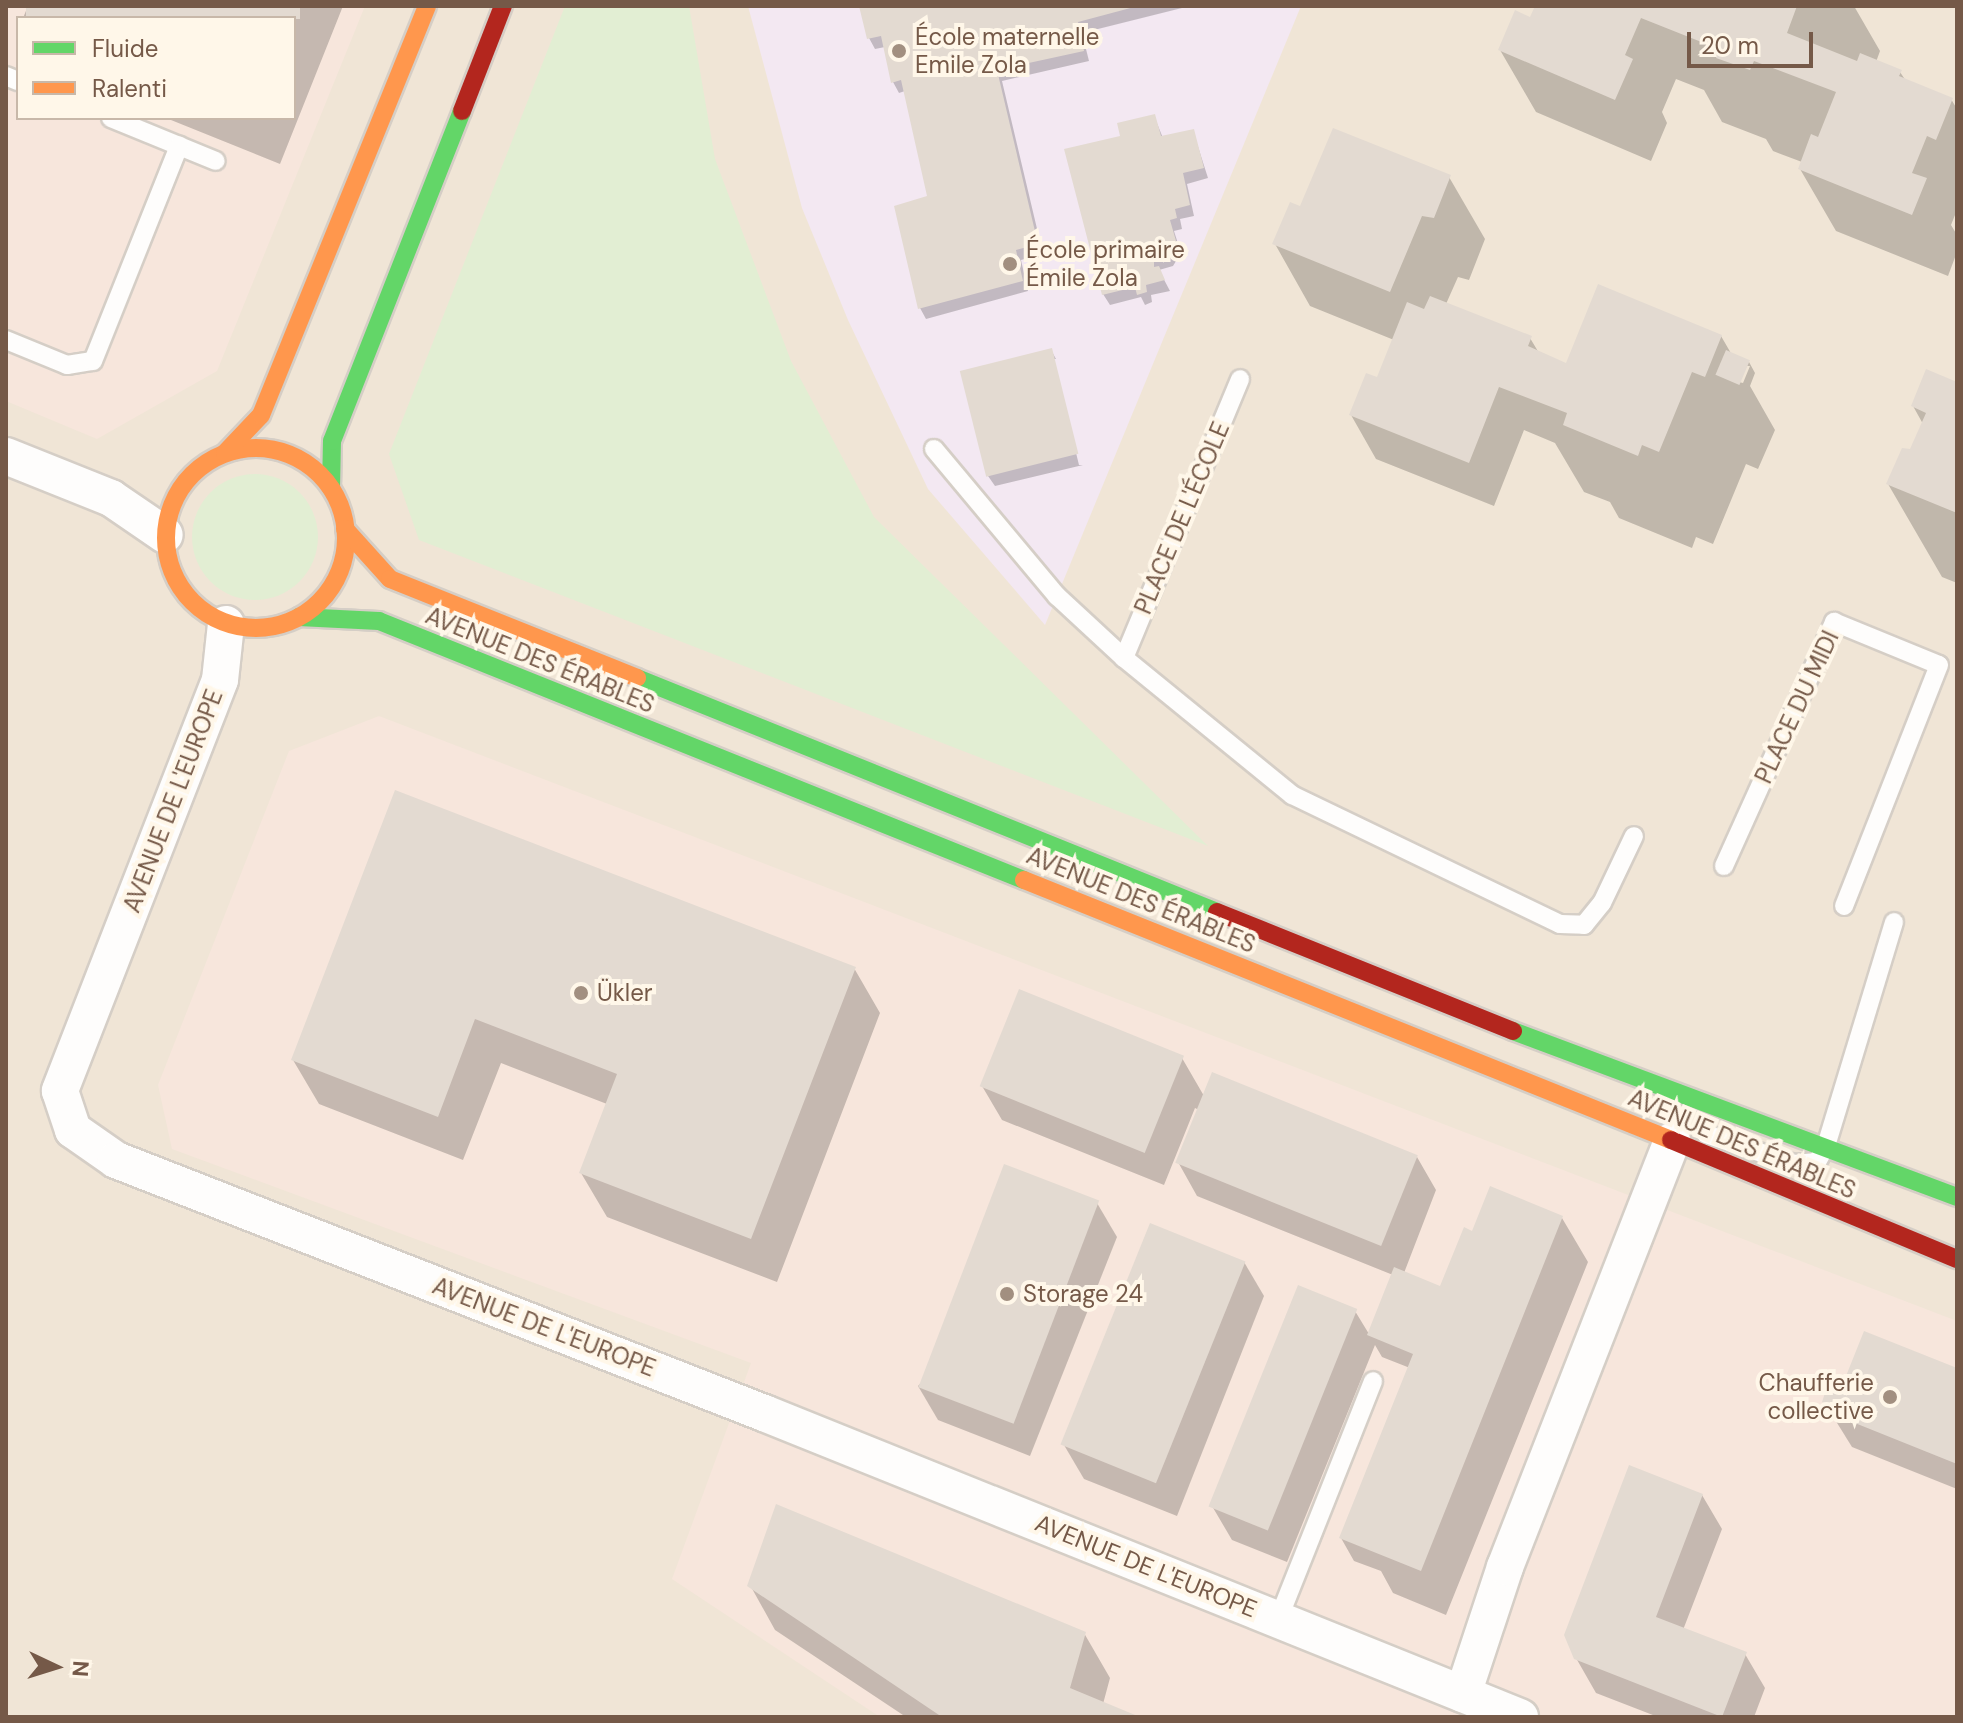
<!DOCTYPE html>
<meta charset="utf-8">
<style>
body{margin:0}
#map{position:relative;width:1963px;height:1723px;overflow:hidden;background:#f7f2e9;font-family:"DM Sans",sans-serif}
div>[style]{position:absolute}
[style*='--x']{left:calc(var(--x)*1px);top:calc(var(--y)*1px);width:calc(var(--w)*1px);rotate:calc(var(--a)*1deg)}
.residential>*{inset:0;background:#f0e5d6}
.commercial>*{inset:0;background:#f7e6dc}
.education>*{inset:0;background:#f3e8f2}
.green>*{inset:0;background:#e2eed3}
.round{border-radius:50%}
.shadow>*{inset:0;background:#0003}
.building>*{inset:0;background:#e3dad1;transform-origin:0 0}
.roads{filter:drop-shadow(2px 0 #d5cec6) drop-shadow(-2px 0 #d5cec6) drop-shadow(0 2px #d5cec6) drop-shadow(0 -2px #d5cec6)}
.lane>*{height:18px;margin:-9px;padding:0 9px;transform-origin:9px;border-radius:9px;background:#fefdfc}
.street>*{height:36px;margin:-18px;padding:0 18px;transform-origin:18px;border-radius:18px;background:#fefdfc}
.fast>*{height:18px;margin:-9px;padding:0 9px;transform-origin:9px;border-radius:9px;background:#63d668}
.slow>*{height:18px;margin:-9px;padding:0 9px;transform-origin:9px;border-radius:9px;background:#ff974d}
.slow>.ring{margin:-9px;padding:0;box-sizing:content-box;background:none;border:18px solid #ff974d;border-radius:50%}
.jam>*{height:18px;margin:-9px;padding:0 9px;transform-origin:9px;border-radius:9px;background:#b3261e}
.dots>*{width:22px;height:22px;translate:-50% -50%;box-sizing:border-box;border:4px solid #fff7e9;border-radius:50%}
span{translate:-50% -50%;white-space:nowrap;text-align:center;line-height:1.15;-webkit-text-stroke:8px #fff7e9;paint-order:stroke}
.poi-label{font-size:24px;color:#755948}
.left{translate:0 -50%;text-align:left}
.right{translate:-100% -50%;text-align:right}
.street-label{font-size:24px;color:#755948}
.frame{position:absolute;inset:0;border:8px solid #755948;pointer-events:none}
.legend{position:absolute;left:16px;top:16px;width:280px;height:104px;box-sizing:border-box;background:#fff7e9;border:2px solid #c8b8a9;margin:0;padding:10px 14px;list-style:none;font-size:24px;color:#755948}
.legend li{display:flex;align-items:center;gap:16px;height:40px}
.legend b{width:40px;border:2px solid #c8b8a9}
.north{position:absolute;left:16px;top:1627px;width:80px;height:80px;-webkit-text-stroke:6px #fff7e9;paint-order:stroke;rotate:94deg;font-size:22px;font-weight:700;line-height:32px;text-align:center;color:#755948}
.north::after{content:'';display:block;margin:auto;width:28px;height:36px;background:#755948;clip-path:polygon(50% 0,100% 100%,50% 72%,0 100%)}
.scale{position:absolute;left:1687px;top:32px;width:126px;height:36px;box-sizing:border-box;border:4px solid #755948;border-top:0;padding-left:10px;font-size:24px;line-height:28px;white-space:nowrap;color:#755948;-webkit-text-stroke:6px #fff7e9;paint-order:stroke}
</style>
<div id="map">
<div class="residential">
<div style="clip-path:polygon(evenodd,6px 6px,1957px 6px,1957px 1717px,6px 1717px,6px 6px,18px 18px,294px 18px,294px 118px,18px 118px,18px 18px)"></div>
</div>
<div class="commercial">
<div style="clip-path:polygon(evenodd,6px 6px,365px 6px,217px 371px,97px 439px,6px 401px,6px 6px,18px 18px,294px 18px,294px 118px,18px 118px,18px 18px)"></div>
<div style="clip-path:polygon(379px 716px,1957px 1321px,1957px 1717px,880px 1717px,672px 1579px,751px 1363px,172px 1149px,158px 1085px,289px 751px)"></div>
</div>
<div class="education">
<div style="clip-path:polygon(748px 6px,1301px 6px,1045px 625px,928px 489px,848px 320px,802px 208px)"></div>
</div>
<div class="green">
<div style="clip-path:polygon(565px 6px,689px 6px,715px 159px,791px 361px,874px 517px,1208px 846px,419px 540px,389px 454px)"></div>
<div class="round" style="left:192px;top:474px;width:126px;height:126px"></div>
</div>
<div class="shadow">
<div style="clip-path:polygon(28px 6px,343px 6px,280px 164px,166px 118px,294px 118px,294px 18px,23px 18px)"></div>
<div style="clip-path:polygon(861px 6px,1190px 6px,1082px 33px,1089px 61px,1002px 81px,1043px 254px,1021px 260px,1028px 291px,926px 319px,920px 308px,930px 198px,905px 91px,899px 93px,893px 82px,885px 47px,875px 49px,869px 38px)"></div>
<div style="clip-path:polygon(1537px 6px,1854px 6px,1880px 51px,1876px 62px,1900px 72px,1906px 81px,1951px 99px,1957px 109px,1957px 210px,1951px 225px,1957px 235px,1957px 252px,1948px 276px,1836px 231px,1800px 169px,1802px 162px,1773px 151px,1766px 139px,1722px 122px,1704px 90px,1676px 79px,1662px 112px,1667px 123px,1651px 161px,1536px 112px,1500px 50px,1531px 19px)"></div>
<div style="clip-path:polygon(1154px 116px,1163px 138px,1193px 131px,1208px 178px,1187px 184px,1194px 216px,1180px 219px,1182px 229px,1174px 231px,1181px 253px,1173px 266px,1159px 270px,1170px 291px,1151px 295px,1152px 302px,1145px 305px,1141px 297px,1110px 305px,1103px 294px,1123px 137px)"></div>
<div style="clip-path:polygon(evenodd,1449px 177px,1485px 239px,1469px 280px,1458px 277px,1446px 304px,1530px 338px,1539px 353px,1567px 365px,1721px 336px,1732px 355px,1749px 362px,1755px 373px,1750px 386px,1775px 430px,1758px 469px,1746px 464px,1713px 544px,1696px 537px,1692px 548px,1619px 518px,1610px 502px,1584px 492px,1555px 443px,1524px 430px,1494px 506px,1376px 459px,1351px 415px,1378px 380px,1394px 340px,1310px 306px,1275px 244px,1301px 209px,1449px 177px,1746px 366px,1750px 366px,1743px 383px,1739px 382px,1746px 366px)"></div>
<div style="clip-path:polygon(1051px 350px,1056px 359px,1053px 359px,1079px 465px,1083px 465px,995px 486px,988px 476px)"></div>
<div style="clip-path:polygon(1957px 384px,1957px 583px,1942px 577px,1888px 484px,1911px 452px,1923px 424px,1913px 406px)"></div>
<div style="clip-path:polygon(396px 792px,854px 968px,880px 1013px,777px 1282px,607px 1217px,581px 1173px,607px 1104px,501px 1063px,463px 1160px,319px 1104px,293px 1060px)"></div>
<div style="clip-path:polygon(1182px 1058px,1204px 1096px,1417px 1157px,1436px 1190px,1404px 1273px,1441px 1288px,1471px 1232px,1562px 1218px,1588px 1262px,1446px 1615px,1393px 1593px,1381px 1571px,1354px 1561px,1341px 1538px,1410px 1368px,1382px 1357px,1375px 1345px,1287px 1562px,1232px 1540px,1212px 1506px,1355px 1311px,1369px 1334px,1393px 1275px,1197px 1196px,1178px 1162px,1199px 1110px,1195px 1108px,1164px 1185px,1002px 1120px,982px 1086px)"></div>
<div style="clip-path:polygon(1097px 1203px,1117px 1237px,1030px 1456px,938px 1420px,918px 1386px)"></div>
<div style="clip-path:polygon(1244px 1262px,1264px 1296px,1177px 1516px,1084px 1479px,1064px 1445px)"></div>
<div style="clip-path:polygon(1957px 1370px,1957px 1489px,1852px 1447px,1824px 1402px,1841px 1394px)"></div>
<div style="clip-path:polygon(1702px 1495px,1722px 1529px,1683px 1630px,1745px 1654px,1765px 1688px,1754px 1717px,1658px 1717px,1596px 1693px,1576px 1658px)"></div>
<div style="clip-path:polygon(750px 1585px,1084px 1633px,1110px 1678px,1103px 1704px,1135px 1717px,906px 1717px,775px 1630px)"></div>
</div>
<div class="building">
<div style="left:26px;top:6px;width:274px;height:13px"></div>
<div style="clip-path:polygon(859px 6px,1138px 6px,1078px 22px,1084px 51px,997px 70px,1038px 244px,1016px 250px,1023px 281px,918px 309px,894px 206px,927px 196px,901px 80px,891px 83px,881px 36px,867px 39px)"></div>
<div style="clip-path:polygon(1535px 6px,1797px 6px,1787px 33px,1857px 61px,1860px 53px,1902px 70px,1899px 76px,1953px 98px,1936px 140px,1927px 136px,1912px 173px,1927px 178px,1912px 215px,1798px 169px,1811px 134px,1818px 137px,1836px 92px,1754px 61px,1750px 70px,1716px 58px,1719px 49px,1641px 18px,1625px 55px,1633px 59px,1615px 100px,1498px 50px,1515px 10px,1530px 17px)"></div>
<div style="clip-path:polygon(1155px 114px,1161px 136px,1194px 129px,1204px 168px,1183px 173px,1190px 205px,1175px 209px,1177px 218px,1170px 220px,1176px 241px,1167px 255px,1154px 259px,1154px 267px,1159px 266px,1165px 280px,1146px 285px,1147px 292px,1137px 295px,1135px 287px,1102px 295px,1064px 149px,1120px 136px,1117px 123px)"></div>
<div style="clip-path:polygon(1333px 128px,1451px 175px,1434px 218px,1422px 216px,1390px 292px,1272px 244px,1290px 202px,1300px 206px)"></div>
<div style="clip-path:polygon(1598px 284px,1722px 335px,1705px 377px,1692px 372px,1659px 452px,1642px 445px,1638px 456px,1563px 425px,1567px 413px,1499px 387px,1469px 463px,1349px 415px,1366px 373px,1377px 377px,1407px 302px,1424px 309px,1430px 296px,1532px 336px,1528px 346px,1566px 363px)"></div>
<div style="left:1052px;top:348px;width:109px;height:95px;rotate:76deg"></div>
<div style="left:1726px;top:350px;width:26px;height:27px;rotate:23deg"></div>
<div style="clip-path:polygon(1926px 369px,1957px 382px,1957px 513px,1886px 484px,1902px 448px,1910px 449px,1926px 413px,1911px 406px)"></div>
<div style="clip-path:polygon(395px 790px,856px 967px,751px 1239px,579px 1173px,617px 1074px,475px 1019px,438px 1117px,291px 1060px)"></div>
<div style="left:1019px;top:989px;width:178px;height:105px;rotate:22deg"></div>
<div style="left:1212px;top:1072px;width:222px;height:98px;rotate:22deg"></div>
<div style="left:1004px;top:1164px;width:102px;height:239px;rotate:21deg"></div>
<div style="clip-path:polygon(1490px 1186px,1563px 1216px,1421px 1571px,1339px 1538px,1413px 1354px,1367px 1335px,1394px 1267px,1440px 1286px,1464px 1227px,1472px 1231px)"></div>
<div style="left:1150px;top:1223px;width:103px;height:239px;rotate:22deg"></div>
<div style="left:1298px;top:1285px;width:64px;height:239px;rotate:22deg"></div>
<div style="clip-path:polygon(1864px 1331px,1957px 1368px,1957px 1464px,1830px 1413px,1833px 1406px,1822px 1402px,1827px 1387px,1840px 1391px)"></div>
<div style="clip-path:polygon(1629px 1465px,1703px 1494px,1656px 1617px,1747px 1652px,1722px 1717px,1574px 1659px,1564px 1635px)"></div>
<div style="clip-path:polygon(776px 1504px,1086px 1632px,1070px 1688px,1140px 1717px,942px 1717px,747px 1586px)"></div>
</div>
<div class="roads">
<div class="lane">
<div style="--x:6;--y:76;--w:13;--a:23"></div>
<div style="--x:111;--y:118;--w:113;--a:22.3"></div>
<div style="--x:6;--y:340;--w:66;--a:22.3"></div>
<div style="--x:67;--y:365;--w:26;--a:-9"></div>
<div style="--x:93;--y:361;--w:232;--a:-68.2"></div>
<div style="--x:934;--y:449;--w:192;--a:50.1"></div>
<div style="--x:1057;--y:596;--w:91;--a:42.8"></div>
<div style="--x:1124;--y:658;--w:217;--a:39.2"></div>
<div style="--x:1292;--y:795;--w:297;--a:25.7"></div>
<div style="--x:1560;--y:924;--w:24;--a:2"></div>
<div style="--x:1584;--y:925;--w:28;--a:-51"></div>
<div style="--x:1602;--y:903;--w:74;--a:-64.5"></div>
<div style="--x:1124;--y:658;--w:302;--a:-67.4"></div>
<div style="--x:1724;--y:866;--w:268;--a:-65.7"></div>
<div style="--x:1834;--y:622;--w:113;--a:22.3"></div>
<div style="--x:1939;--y:665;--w:259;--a:111.5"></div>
<div style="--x:1706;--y:1134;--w:93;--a:18.8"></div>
<div style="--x:1794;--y:1164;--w:23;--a:-5"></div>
<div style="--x:1817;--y:1162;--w:18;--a:-61"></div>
<div style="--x:1826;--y:1146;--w:234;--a:-73.1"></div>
<div style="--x:1278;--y:1620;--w:257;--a:-68.3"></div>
</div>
<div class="street">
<div style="--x:6;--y:456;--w:113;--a:21.8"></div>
<div style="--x:111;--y:498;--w:65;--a:34.4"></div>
<div style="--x:226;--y:624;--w:56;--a:96.1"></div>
<div style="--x:220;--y:680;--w:441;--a:111.3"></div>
<div style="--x:60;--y:1091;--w:41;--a:71.6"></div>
<div style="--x:73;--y:1130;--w:52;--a:34.9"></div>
<div style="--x:116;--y:1160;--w:696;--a:21.33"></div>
<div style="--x:764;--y:1413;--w:815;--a:21.91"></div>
<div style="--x:1463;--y:1694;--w:134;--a:-71.7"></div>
<div style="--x:1505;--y:1567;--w:458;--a:-68.6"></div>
</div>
<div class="fast">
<div style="--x:331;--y:488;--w:47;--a:-88.8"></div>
<div style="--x:332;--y:441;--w:355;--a:-68.5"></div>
<div style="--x:299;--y:617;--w:80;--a:2.9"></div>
<div style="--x:379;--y:621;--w:695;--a:21.88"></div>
<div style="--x:637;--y:678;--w:625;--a:21.97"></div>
<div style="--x:1513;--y:1031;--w:474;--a:20.5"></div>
</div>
<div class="slow">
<div class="ring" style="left:166px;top:448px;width:162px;height:162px"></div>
<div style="--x:225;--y:453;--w:52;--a:-46.5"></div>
<div style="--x:261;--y:415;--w:441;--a:-67.9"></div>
<div style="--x:345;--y:529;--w:67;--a:48"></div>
<div style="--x:390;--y:579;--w:266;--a:21.8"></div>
<div style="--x:1024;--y:880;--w:697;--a:21.89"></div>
</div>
<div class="jam">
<div style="--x:462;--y:111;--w:113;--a:-68.7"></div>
<div style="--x:1217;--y:912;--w:319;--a:21.9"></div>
<div style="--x:1671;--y:1140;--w:310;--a:22.6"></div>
</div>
</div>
<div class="dots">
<div style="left:899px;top:51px;background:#a28f80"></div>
<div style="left:1010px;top:264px;background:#a28f80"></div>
<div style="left:581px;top:993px;background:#a28f80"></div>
<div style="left:1007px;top:1294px;background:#a28f80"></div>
<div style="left:1890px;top:1397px;background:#a28f80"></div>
</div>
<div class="poi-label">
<span class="left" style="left:915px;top:51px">École maternelle<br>Emile Zola</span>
<span class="left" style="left:1026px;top:264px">École primaire<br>Émile Zola</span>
<span class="left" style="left:597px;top:993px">Ükler</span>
<span class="left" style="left:1023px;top:1294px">Storage 24</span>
<span class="right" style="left:1874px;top:1397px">Chaufferie<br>collective</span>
</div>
<div class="street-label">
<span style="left:1182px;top:518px;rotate:-67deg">PLACE DE L'ÉCOLE</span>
<span style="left:540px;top:660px;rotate:22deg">AVENUE DES ÉRABLES</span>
<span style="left:1797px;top:707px;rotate:-65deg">PLACE DU MIDI</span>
<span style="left:173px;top:801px;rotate:-69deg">AVENUE DE L'EUROPE</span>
<span style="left:1141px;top:900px;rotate:22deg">AVENUE DES ÉRABLES</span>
<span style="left:1742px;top:1144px;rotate:23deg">AVENUE DES ÉRABLES</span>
<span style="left:544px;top:1327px;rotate:21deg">AVENUE DE L'EUROPE</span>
<span style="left:1146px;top:1566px;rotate:22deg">AVENUE DE L'EUROPE</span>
</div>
<div class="frame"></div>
<ul class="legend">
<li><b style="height:10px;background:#63d668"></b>Fluide</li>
<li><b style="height:10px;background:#ff974d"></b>Ralenti</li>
</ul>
<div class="north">N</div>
<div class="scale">20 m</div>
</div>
